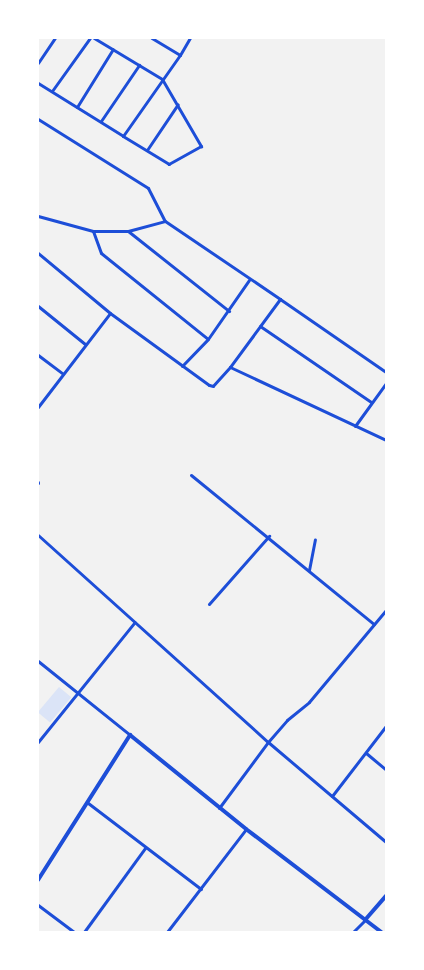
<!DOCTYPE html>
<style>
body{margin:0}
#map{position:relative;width:424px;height:970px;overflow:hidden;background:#f2f2f2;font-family:"Asap Condensed",sans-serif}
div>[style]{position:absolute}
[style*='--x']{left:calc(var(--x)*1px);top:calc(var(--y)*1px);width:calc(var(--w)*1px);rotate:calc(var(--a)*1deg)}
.green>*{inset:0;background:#dbe4f7;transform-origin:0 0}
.minor>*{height:3px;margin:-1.5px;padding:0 1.5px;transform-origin:1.5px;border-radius:1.5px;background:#1d4ed8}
.tertiary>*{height:4px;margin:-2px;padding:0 2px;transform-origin:2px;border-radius:2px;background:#1d4ed8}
span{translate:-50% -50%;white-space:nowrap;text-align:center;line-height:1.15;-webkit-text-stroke:4px #fff;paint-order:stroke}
.frame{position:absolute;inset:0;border:39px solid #fff;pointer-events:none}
</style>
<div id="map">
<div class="green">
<div style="left:59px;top:687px;width:16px;height:33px;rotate:40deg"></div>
</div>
<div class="minor">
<div style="--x:94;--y:38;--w:79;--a:31.1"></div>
<div style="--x:162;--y:79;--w:78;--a:59.8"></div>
<div style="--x:201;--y:146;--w:37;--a:151"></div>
<div style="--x:169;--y:164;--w:54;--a:-148.7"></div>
<div style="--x:180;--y:55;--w:20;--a:-60"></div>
<div style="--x:38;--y:63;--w:30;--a:-56"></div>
<div style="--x:38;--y:83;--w:100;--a:31.9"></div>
<div style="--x:123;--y:136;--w:99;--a:-54.9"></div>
<div style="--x:180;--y:55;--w:33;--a:-149"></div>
<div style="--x:52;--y:91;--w:65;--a:-54.4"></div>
<div style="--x:77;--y:107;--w:68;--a:-58.2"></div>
<div style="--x:38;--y:119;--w:130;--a:32.1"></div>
<div style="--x:148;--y:188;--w:37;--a:63"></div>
<div style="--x:165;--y:221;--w:139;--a:34.1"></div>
<div style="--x:280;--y:299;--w:84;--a:126.3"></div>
<div style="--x:230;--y:367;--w:25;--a:132"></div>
<div style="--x:213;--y:386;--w:4;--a:-166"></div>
<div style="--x:209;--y:385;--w:122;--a:-144"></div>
<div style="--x:110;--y:313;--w:94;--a:-140.2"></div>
<div style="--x:101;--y:121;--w:68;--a:-55.8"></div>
<div style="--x:147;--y:150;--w:55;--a:-56"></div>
<div style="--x:38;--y:216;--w:57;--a:15.3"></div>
<div style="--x:93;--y:231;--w:35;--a:0"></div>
<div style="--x:128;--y:231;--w:38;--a:-15"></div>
<div style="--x:93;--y:231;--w:23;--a:70"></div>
<div style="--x:101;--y:253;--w:137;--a:38.8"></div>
<div style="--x:208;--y:339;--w:72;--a:-55.2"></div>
<div style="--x:128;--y:231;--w:129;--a:38.4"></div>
<div style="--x:280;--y:299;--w:129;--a:34.6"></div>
<div style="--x:38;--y:306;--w:60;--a:39"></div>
<div style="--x:260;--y:326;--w:135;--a:34.4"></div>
<div style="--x:38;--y:355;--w:31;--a:37"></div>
<div style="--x:182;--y:366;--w:37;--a:-46"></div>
<div style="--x:230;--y:367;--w:172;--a:25.1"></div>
<div style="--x:38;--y:407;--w:118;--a:-52.5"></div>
<div style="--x:355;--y:426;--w:53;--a:-54.2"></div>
<div style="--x:191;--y:475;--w:236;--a:39.2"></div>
<div style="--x:38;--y:482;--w:1;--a:90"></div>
<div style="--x:38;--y:535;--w:309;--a:42"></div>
<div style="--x:268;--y:742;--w:155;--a:40.3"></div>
<div style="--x:309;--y:570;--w:31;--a:-79"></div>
<div style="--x:209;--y:604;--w:91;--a:-48.6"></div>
<div style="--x:38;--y:661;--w:118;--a:38.8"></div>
<div style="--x:38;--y:742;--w:154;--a:-51.1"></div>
<div style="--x:366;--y:753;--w:26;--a:40"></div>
<div style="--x:332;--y:796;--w:88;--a:-52.4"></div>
<div style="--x:88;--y:803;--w:142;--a:37.3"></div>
<div style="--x:219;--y:808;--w:82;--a:-53.4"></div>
<div style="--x:268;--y:742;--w:29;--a:-49"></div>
<div style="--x:287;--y:720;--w:28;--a:-39"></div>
<div style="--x:309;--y:702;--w:120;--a:-50.1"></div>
<div style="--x:38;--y:905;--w:45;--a:36.9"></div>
<div style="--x:84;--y:932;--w:104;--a:-54"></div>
<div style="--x:167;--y:932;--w:130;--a:-52.5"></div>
<div style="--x:353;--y:932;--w:17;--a:-45"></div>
</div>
<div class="tertiary">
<div style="--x:38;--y:880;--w:172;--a:-57.6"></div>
<div style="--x:130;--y:735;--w:149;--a:39"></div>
<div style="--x:246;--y:829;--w:170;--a:37.3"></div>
<div style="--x:365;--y:920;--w:32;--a:-49"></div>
</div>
<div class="frame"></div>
</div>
